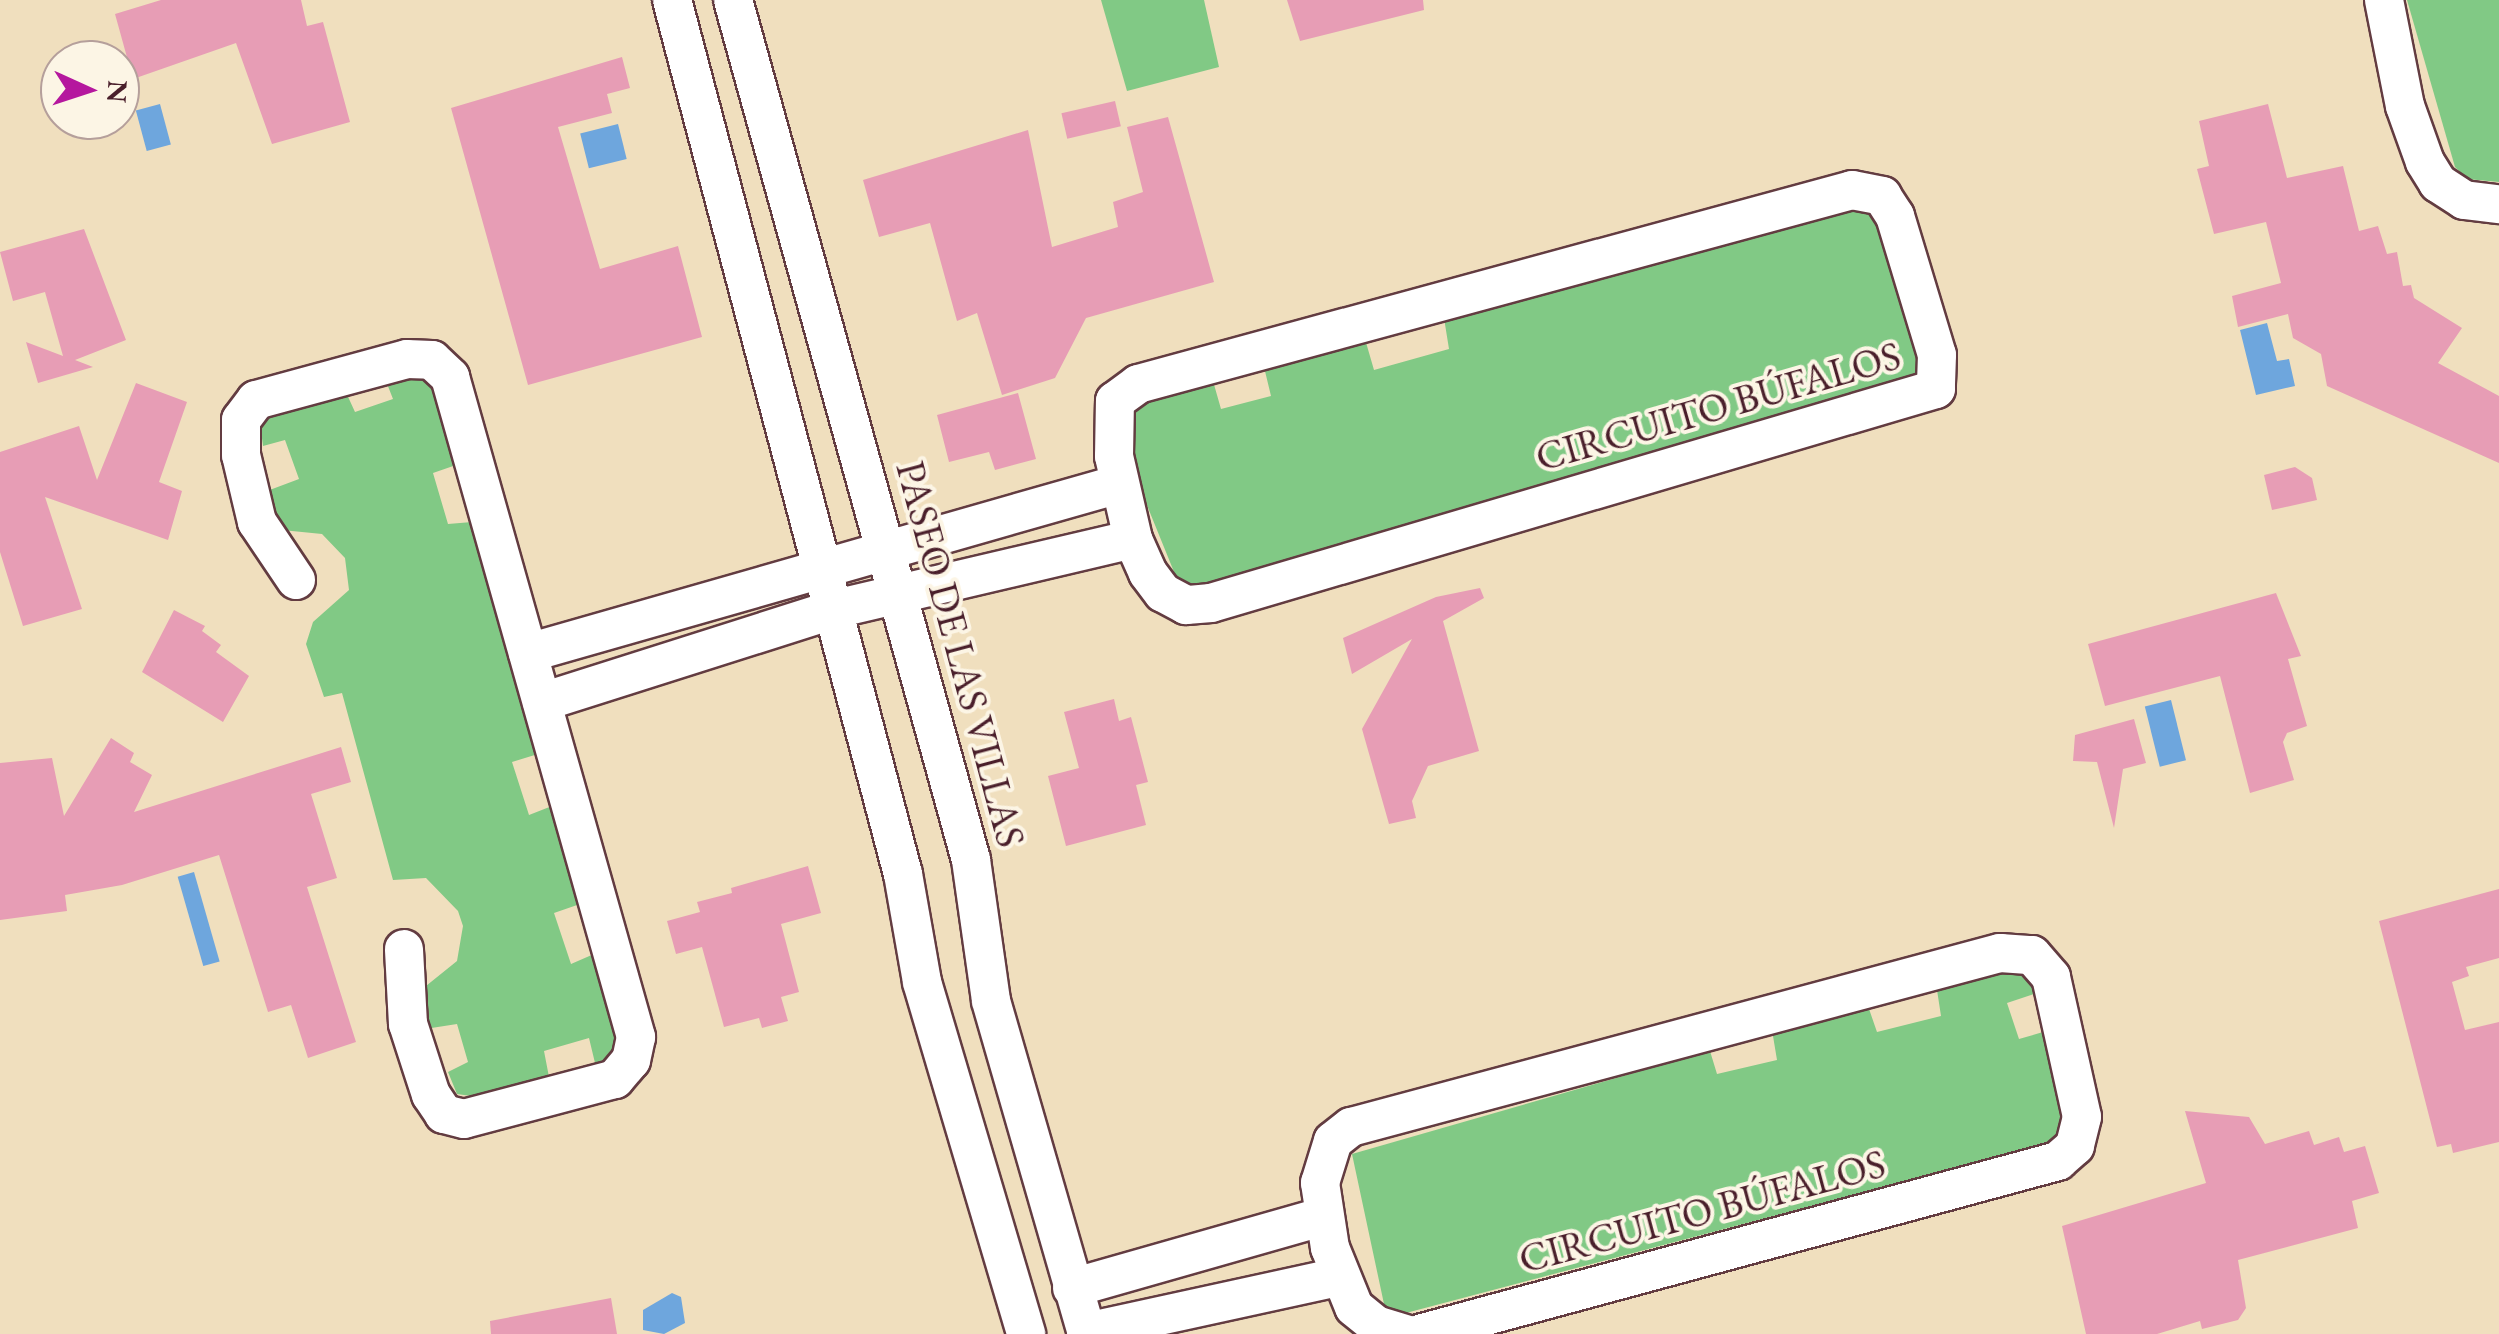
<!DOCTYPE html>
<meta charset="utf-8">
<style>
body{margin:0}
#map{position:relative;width:2499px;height:1334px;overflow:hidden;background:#f0dfbe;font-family:"EB Garamond",serif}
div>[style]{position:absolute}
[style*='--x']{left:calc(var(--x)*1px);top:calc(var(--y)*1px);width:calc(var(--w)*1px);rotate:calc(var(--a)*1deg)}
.green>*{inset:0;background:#81c985}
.water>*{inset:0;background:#6ea6dd;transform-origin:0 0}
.building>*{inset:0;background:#e79db5;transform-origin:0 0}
.roads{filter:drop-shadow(2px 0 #633c41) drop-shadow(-2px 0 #633c41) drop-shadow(0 2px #633c41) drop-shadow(0 -2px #633c41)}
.street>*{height:38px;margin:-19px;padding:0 19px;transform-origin:19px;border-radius:19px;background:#fff}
span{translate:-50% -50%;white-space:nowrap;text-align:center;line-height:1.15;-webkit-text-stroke:8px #fcf5e5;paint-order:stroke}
.street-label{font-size:40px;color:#4a1f2b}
.north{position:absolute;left:40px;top:40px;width:100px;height:100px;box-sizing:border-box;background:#fcf5e5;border:2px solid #b59f9b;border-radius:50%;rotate:93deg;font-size:28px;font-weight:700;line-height:40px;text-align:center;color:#4a1f2b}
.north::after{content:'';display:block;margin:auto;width:35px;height:45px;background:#b5179e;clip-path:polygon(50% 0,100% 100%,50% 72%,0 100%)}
</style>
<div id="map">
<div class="green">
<div style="clip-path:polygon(1101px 0,1204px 0,1219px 67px,1127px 91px)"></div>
<div style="clip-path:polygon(2407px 0,2499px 0,2499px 182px,2467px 179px,2455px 167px)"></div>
<div style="clip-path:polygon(1857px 205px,1878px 212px,1923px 372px,1920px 383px,1183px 594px,1129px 461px,1130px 409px,1213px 381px,1221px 409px,1271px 396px,1264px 367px,1365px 339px,1374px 370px,1449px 349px,1444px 318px)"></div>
<div style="clip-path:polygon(384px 376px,435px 376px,459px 464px,433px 473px,448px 524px,472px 522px,538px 754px,512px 762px,529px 815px,552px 806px,580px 904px,554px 913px,571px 964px,594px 954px,620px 1046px,603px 1067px,595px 1063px,589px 1038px,544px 1051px,549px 1077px,478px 1097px,457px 1094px,448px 1072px,468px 1062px,457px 1024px,425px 1029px,421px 990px,457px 961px,463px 926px,458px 911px,426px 878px,393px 880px,342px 693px,324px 697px,306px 644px,313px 622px,349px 590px,345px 558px,322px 534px,272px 529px,259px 494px,299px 479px,285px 440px,263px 446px,259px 415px,344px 388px,355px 412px,393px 399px)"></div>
<div style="clip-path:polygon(2003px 971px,2021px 972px,2032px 985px,2034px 994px,2007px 1003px,2019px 1039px,2043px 1032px,2065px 1139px,1387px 1318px,1352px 1154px,1710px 1051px,1717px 1074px,1777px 1060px,1772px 1030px,1868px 1006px,1877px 1032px,1941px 1016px,1937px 990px)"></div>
</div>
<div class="water">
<div style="left:160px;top:104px;width:42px;height:25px;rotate:75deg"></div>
<div style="left:618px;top:124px;width:36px;height:39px;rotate:76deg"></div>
<div style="clip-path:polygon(2267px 323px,2277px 361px,2289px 359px,2295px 386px,2256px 395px,2240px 330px)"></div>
<div style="left:2171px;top:700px;width:62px;height:27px;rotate:76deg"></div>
<div style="left:194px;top:872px;width:93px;height:17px;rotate:74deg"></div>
<div style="clip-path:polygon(672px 1293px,681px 1297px,685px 1323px,664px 1334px,643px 1330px,643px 1310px)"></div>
</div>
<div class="building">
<div style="clip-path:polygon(161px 0,301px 0,307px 26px,323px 22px,350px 122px,272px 144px,236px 43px,133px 79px,115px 14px)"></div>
<div style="clip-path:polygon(1287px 0,1423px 0,1424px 10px,1300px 41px)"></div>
<div style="clip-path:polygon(622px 57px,630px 88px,607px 94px,612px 113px,558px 127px,600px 269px,678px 246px,702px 337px,528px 385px,451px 108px)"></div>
<div style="left:1115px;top:101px;width:26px;height:55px;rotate:77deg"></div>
<div style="clip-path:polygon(2268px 104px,2287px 178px,2343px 166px,2359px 231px,2378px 226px,2387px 254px,2397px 252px,2403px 286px,2411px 285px,2414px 298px,2462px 328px,2438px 363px,2499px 396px,2499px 463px,2327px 386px,2321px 354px,2293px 338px,2288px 314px,2238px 327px,2232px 296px,2281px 283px,2266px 222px,2214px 234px,2197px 169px,2209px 166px,2199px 121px)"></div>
<div style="clip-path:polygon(1168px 117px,1214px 282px,1086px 318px,1055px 378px,1002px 395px,977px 313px,957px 321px,930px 223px,879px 237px,863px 180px,1028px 130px,1052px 247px,1118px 227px,1113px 202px,1143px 192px,1127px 127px)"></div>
<div style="clip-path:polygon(84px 229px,126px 340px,75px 360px,93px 367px,38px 383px,26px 342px,63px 356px,45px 292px,13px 301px,0 252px)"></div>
<div style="clip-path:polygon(136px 383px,187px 402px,159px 482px,182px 491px,168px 540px,45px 497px,82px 609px,23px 626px,0 552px,0 452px,79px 426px,97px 480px)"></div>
<div style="clip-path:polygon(1018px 393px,1036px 459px,995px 470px,989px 452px,949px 462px,937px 415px)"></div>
<div style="clip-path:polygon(2295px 467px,2312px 478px,2317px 500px,2272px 510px,2264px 475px)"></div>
<div style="clip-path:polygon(1480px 588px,1484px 598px,1443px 621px,1479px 751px,1428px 766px,1412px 801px,1416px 818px,1389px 824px,1362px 729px,1412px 639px,1352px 674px,1343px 638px,1436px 597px)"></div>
<div style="clip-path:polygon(2276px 593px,2301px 656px,2288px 659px,2307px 726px,2287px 733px,2283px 742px,2294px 780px,2250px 793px,2220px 676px,2105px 706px,2088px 644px)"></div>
<div style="clip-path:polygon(174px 610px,205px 626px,202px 631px,221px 645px,216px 652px,249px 676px,223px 722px,142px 672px)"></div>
<div style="clip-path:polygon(1114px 699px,1119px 721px,1131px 717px,1148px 782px,1136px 785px,1146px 825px,1066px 846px,1048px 776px,1079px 768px,1064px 712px)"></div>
<div style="clip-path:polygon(2134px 719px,2146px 763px,2123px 769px,2114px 828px,2097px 762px,2073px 761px,2075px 735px)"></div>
<div style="clip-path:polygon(111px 738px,134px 753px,130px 762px,152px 775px,134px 812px,341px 747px,351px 782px,311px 794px,337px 878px,307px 887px,356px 1042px,308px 1058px,291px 1005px,268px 1012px,219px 855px,122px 885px,65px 895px,67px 911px,0 920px,0 763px,52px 758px,64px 816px)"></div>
<div style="clip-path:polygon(808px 866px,821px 913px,781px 924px,799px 992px,781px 997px,788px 1021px,762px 1028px,759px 1018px,724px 1027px,702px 947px,676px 954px,667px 921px,700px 912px,697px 902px,732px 893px,731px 888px)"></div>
<div style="clip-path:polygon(2499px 889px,2499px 958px,2466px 967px,2469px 976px,2452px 982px,2465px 1030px,2499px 1022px,2499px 1142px,2453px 1153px,2451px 1144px,2437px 1147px,2379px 921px)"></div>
<div style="clip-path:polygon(2185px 1111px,2249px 1117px,2265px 1144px,2309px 1131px,2314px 1145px,2339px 1137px,2344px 1152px,2365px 1146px,2379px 1193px,2352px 1201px,2358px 1228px,2238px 1260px,2246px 1308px,2238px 1320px,2202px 1329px,2200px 1321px,2157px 1334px,2086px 1334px,2062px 1226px,2206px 1183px)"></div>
<div style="clip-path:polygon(611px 1298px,617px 1334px,491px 1334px,490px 1321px)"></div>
</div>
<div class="roads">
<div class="street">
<div style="--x:672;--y:0;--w:904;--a:75.2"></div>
<div style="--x:903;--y:874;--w:110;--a:80"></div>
<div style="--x:922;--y:982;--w:367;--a:73.5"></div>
<div style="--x:733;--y:0;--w:892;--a:74.53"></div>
<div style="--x:971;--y:860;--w:142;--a:81.9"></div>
<div style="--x:991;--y:1001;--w:347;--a:73.9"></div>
<div style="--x:2384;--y:0;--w:108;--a:78.8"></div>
<div style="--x:2405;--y:106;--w:59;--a:70.3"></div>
<div style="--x:2425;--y:162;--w:25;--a:58"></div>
<div style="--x:2438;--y:183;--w:31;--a:33"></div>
<div style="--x:2464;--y:200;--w:35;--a:7"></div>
<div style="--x:1852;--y:190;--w:31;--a:11"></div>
<div style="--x:1882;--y:196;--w:24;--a:57"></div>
<div style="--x:1895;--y:216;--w:145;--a:73.2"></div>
<div style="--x:1937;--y:355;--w:34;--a:92"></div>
<div style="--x:1936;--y:389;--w:756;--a:163.55"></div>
<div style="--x:1211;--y:603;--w:25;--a:175"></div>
<div style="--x:1186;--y:605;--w:26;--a:-152"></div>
<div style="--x:1163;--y:593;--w:25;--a:-127"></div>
<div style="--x:1148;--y:573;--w:37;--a:-114"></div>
<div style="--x:1133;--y:539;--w:85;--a:-102.9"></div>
<div style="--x:1114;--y:456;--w:55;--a:-89"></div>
<div style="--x:1115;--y:401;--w:29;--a:-36"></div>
<div style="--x:1138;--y:384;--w:740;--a:-15.2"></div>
<div style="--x:296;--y:580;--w:70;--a:-123.9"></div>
<div style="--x:257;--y:522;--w:69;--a:-103.4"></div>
<div style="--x:241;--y:455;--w:35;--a:-90"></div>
<div style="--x:241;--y:420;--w:25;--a:-53"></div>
<div style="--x:256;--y:400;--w:156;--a:-15.2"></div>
<div style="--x:407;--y:359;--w:25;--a:2"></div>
<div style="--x:432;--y:360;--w:25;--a:43"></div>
<div style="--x:450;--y:377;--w:686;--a:74.26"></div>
<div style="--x:636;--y:1037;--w:24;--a:102"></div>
<div style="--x:631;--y:1060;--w:25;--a:130"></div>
<div style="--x:615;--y:1079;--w:156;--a:165.2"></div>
<div style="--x:464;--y:1119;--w:21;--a:-166"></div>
<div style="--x:444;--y:1114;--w:23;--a:-124"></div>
<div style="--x:431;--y:1095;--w:75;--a:-107.9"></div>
<div style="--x:408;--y:1024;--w:75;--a:-93.1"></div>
<div style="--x:528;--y:653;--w:615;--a:-15.96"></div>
<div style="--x:542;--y:702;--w:307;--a:-17.6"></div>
<div style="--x:835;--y:609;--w:306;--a:-13.2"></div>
<div style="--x:1072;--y:1288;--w:262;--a:-15.9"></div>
<div style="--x:1086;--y:1332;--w:258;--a:-12.3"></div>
<div style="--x:1405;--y:1334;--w:30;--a:-163"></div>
<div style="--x:1376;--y:1325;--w:28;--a:-141"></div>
<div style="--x:1354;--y:1307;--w:64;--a:-112.1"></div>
<div style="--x:1330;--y:1248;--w:66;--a:-98.7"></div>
<div style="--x:1320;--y:1183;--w:44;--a:-72.8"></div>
<div style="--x:1333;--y:1141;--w:23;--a:-38"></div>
<div style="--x:1351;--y:1127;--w:672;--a:-15.01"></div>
<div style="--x:2000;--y:953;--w:32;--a:4"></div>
<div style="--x:2032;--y:955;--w:29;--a:49"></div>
<div style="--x:2051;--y:977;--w:143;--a:77.5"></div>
<div style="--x:2082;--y:1117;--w:30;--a:104"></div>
<div style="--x:2075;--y:1146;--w:23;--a:139"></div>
<div style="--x:2058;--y:1161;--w:662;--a:164.85"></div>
</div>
</div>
<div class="street-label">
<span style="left:1718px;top:406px;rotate:-16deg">CIRCUITO BÚFALOS</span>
<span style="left:961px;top:654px;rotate:75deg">PASEO DE LAS VILLAS</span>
<span style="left:1702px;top:1211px;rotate:-15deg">CIRCUITO BÚFALOS</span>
</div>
<div class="north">N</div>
</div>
